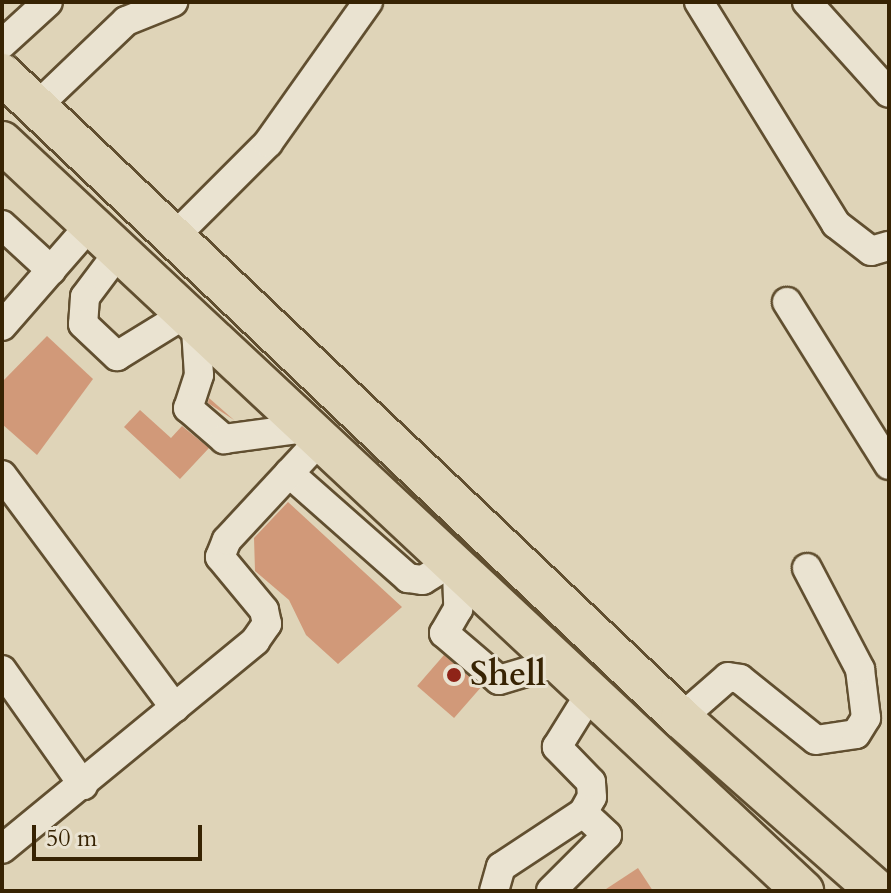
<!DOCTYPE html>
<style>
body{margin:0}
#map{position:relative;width:891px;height:893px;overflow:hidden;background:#dfd4b8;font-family:Cardo,serif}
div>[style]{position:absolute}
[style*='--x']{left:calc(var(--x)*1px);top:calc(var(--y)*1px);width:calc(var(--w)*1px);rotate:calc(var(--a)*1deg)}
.building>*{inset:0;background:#d19979;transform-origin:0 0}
.roads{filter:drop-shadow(2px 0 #614f30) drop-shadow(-2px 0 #614f30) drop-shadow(0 2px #614f30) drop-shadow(0 -2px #614f30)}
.minor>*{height:28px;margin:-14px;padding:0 14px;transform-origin:14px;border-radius:14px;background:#eae3d1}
.highway>*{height:40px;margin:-20px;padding:0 20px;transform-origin:20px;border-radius:20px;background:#dfd4b8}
.dots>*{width:22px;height:22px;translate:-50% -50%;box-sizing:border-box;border:4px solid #eae3d1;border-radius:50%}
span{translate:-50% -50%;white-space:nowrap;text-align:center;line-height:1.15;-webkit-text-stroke:6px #eae3d1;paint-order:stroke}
.poi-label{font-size:34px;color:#372303;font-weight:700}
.left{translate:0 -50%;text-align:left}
.frame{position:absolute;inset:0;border:4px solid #372303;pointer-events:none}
.scale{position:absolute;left:32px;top:825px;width:170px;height:36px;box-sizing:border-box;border:4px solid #372303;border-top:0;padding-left:10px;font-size:24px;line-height:28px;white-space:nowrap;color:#372303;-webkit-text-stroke:6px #eae3d1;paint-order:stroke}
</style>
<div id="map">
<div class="building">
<div style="clip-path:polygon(47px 336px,93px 379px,37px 455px,2px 424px,2px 382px)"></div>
<div style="clip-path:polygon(209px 398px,234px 420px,208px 403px)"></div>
<div style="clip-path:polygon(140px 410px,171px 438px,182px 426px,209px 448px,180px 479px,124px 427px)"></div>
<div style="clip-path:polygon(288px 502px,402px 607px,338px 664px,306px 635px,289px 600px,255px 571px,254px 538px)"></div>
<div style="left:444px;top:655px;width:49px;height:41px;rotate:41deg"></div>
<div style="clip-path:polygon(638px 868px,653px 891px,603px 891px)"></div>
</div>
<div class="roads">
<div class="minor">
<div style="--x:699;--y:2;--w:261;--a:58.3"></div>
<div style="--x:836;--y:224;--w:44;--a:37.6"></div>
<div style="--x:871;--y:251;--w:19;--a:-16"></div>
<div style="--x:807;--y:2;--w:122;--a:48"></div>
<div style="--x:2;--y:44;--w:62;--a:-42.4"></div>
<div style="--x:36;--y:107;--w:124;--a:-43.7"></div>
<div style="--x:126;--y:21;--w:51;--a:-22"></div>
<div style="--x:2;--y:225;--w:67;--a:42.6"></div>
<div style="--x:174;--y:237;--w:133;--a:-45"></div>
<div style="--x:268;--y:143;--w:173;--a:-54.7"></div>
<div style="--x:118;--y:253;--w:55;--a:126.9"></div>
<div style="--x:85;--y:297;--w:27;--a:94"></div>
<div style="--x:83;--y:324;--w:47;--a:43.3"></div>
<div style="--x:117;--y:356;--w:76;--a:-31.6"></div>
<div style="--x:787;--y:302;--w:192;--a:58"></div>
<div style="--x:2;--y:326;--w:134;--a:-48.9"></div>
<div style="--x:196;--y:329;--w:46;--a:86.3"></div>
<div style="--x:199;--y:375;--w:35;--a:108"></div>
<div style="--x:188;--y:408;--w:48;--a:40.7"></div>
<div style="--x:224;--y:439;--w:82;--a:-7.7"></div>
<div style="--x:289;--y:473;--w:159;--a:41.4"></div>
<div style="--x:408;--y:578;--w:15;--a:8"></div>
<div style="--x:423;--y:580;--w:31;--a:-32"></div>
<div style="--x:2;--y:475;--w:290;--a:53.4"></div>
<div style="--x:457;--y:571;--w:38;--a:88"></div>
<div style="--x:458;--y:609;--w:28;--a:120"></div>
<div style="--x:444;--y:633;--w:72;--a:40.5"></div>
<div style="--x:499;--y:680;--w:59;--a:-16.6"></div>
<div style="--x:2;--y:670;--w:141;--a:54.8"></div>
<div style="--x:681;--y:718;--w:62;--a:-41.1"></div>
<div style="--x:728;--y:677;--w:12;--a:9"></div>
<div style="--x:740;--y:679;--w:97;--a:38.8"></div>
<div style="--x:816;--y:740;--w:40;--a:-8.5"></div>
<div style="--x:856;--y:734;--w:19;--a:-58"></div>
<div style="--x:866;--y:718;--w:49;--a:-97"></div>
<div style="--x:860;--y:669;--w:114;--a:-117.7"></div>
<div style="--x:2;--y:849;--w:328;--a:-39.4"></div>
<div style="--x:255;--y:641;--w:21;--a:-55"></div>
<div style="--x:267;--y:624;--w:14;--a:-102"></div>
<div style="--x:264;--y:610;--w:69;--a:-129.7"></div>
<div style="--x:220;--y:557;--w:18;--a:-68"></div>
<div style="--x:227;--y:540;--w:135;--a:-47.1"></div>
<div style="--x:494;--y:891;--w:25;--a:-74"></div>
<div style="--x:501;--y:867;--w:98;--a:-33.4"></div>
<div style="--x:583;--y:813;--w:18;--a:-61"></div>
<div style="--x:592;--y:797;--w:15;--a:-94"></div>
<div style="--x:591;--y:782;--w:49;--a:-134.2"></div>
<div style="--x:557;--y:747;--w:59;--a:-58.2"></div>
<div style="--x:551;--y:891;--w:79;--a:-45"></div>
<div style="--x:607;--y:835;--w:33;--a:-137"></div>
</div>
<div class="highway">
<div style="--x:2;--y:74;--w:936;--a:43.48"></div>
<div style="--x:681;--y:718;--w:261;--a:41.4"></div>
<div style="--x:2;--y:142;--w:1097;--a:43.08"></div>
</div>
</div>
<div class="dots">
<div style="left:454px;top:675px;background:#8f2418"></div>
</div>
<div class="poi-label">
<span class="left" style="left:470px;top:675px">Shell</span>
</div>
<div class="frame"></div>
<div class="scale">50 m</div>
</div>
